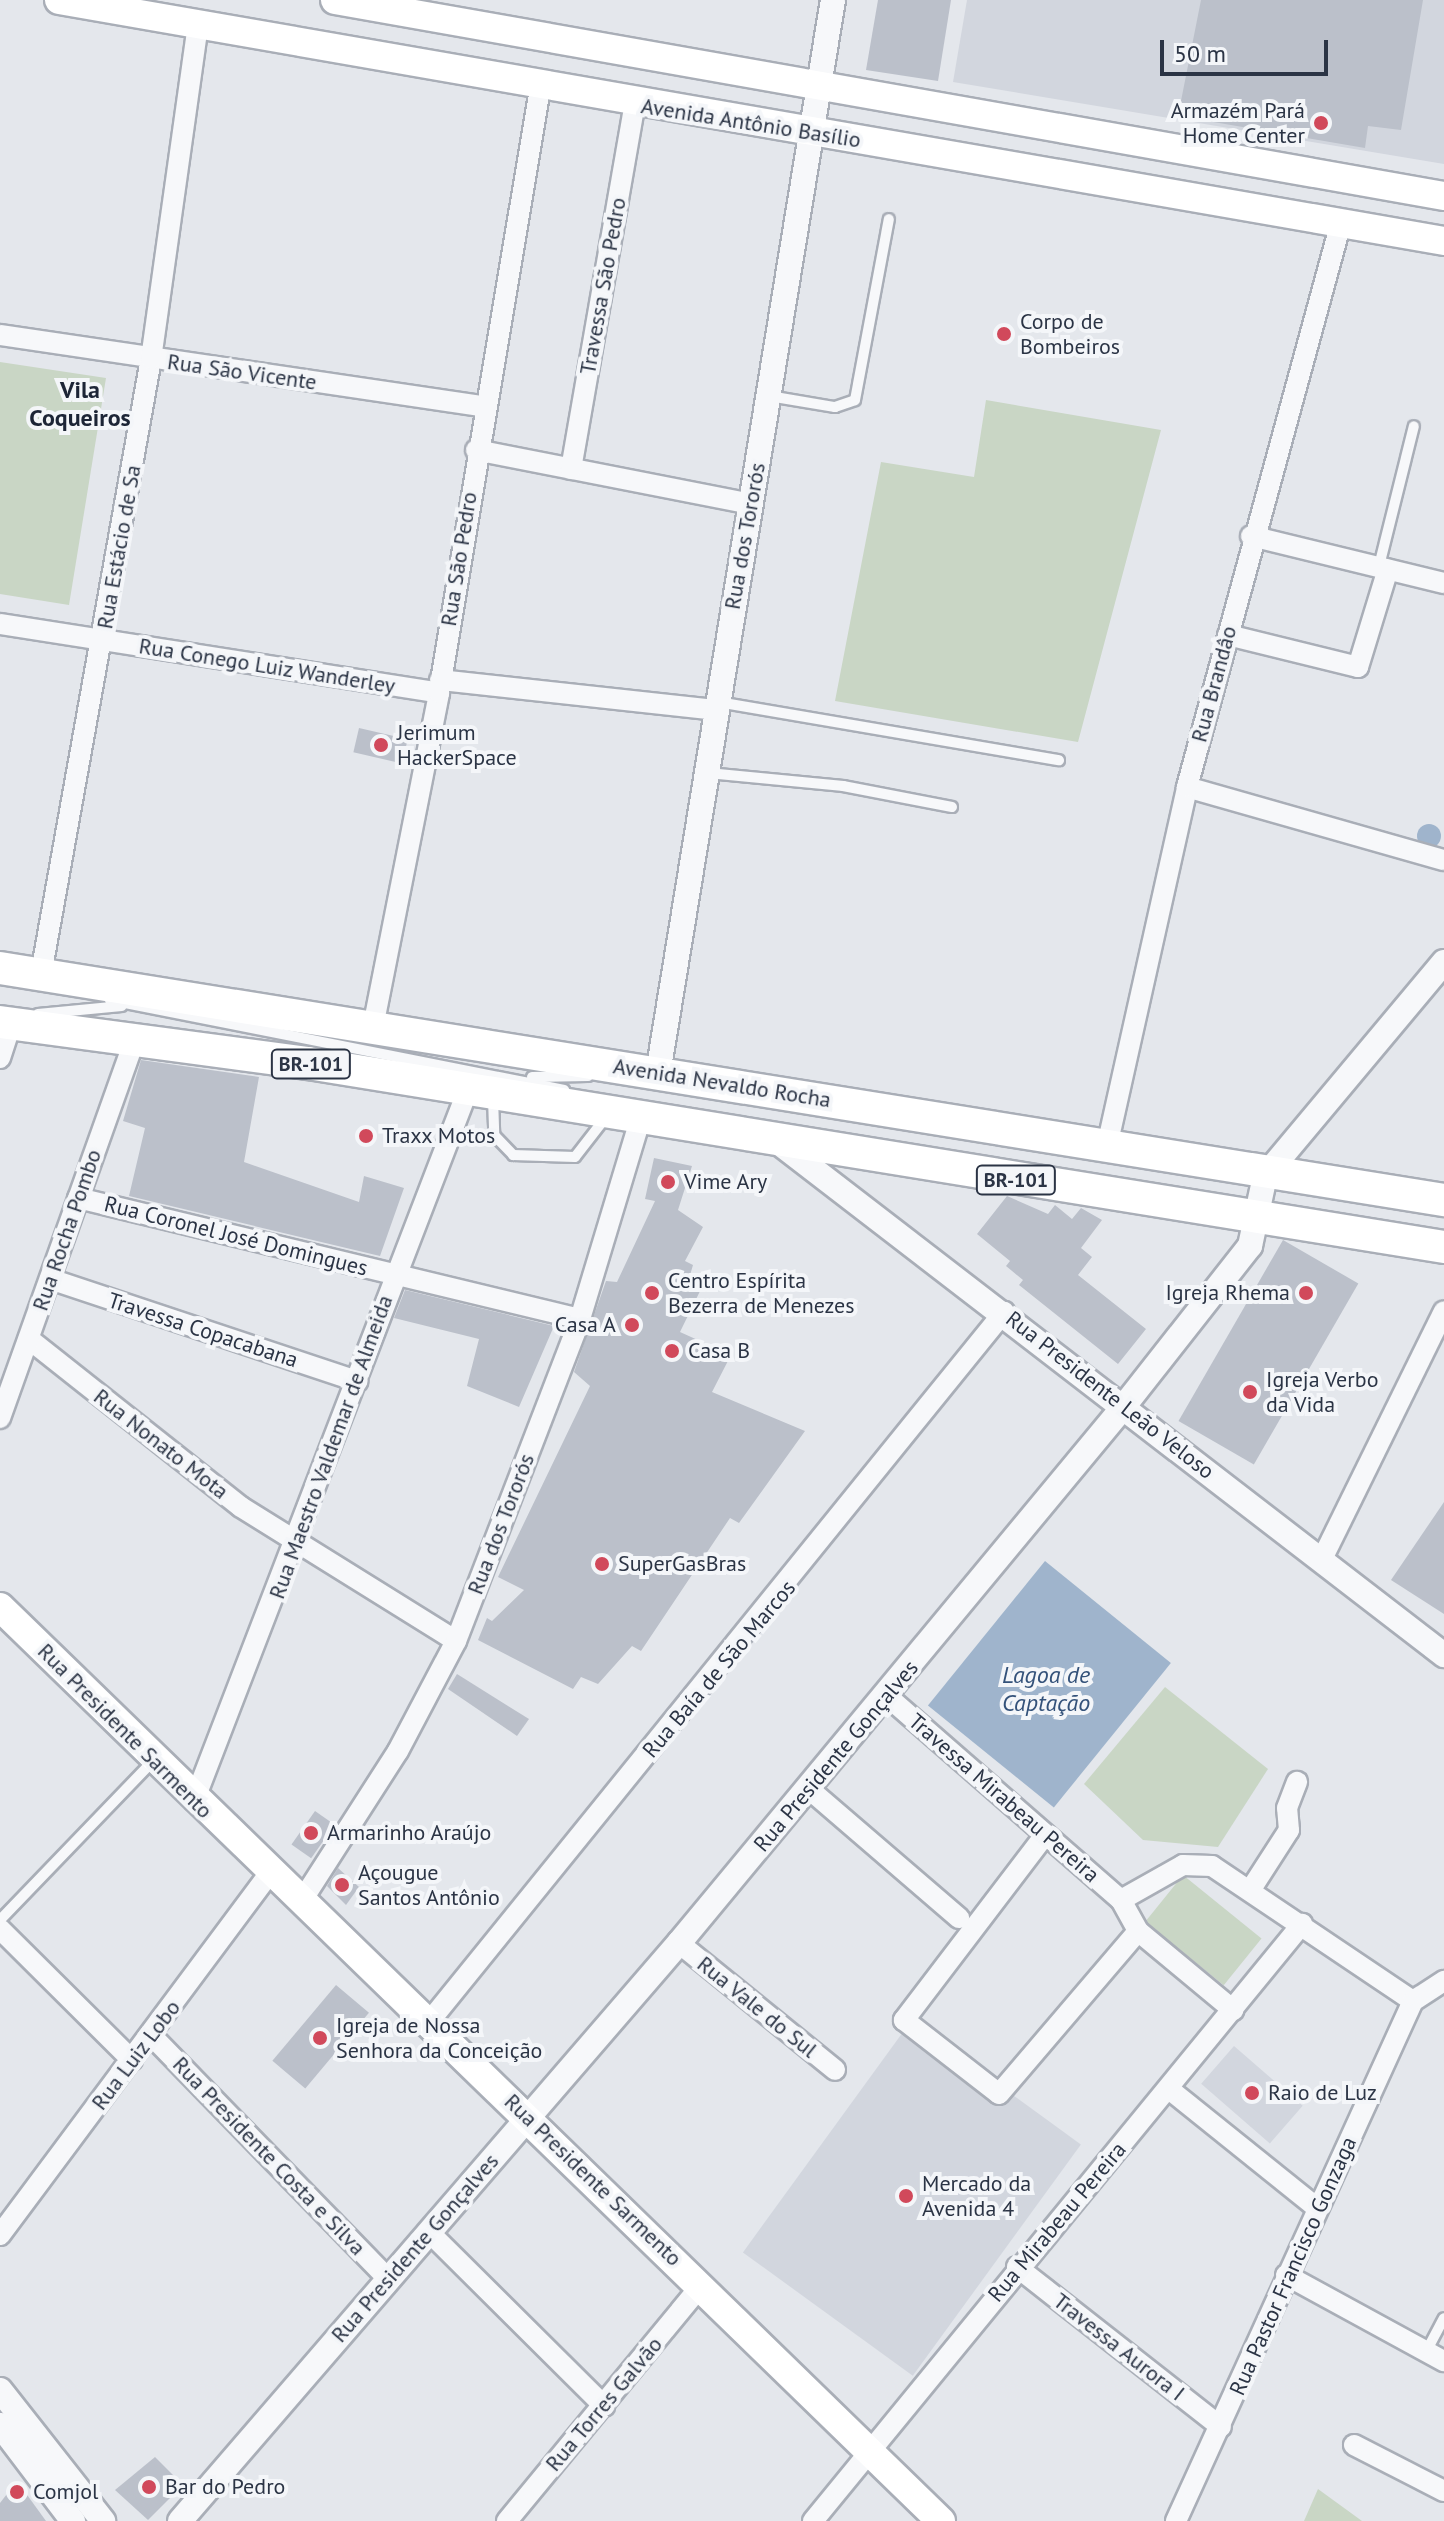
<!DOCTYPE html>
<meta charset="utf-8">
<style>
body{margin:0}
#map{position:relative;width:1444px;height:2521px;overflow:hidden;background:#e4e7ec;font-family:"PT Sans",sans-serif}
div>[style]{position:absolute}
[style*='--x']{left:calc(var(--x)*1px);top:calc(var(--y)*1px);width:calc(var(--w)*1px);rotate:calc(var(--a)*1deg)}
.built>*{inset:0;background:#d2d6de;transform-origin:0 0}
.green>*{inset:0;background:#c9d6c5;transform-origin:0 0}
.water>*{inset:0;background:#9fb4cc;transform-origin:0 0}
.round{border-radius:50%}
.building>*{inset:0;background:#bbc0ca;transform-origin:0 0}
.roads{filter:drop-shadow(2px 0 #a9aeb7) drop-shadow(-2px 0 #a9aeb7) drop-shadow(0 2px #a9aeb7) drop-shadow(0 -2px #a9aeb7)}
.service>*{height:10px;margin:-5px;padding:0 5px;transform-origin:5px;border-radius:5px;background:#f7f8fa}
.minor>*{height:20px;margin:-10px;padding:0 10px;transform-origin:10px;border-radius:10px;background:#f7f8fa}
.tertiary>*{height:24px;margin:-12px;padding:0 12px;transform-origin:12px;border-radius:12px;background:#f7f8fa}
.secondary>*{height:28px;margin:-14px;padding:0 14px;transform-origin:14px;border-radius:14px;background:#fff}
.trunk>*{height:32px;margin:-16px;padding:0 16px;transform-origin:16px;border-radius:16px;background:#fff}
.dots>*{width:22px;height:22px;translate:-50% -50%;box-sizing:border-box;border:4px solid #f4f6f9;border-radius:50%}
span{translate:-50% -50%;white-space:nowrap;text-align:center;line-height:1.15;-webkit-text-stroke:8px #f4f6f9;paint-order:stroke}
.shield-label span{padding:2px 6px;background:#f4f6f9;border:2px solid;border-radius:6px;-webkit-text-stroke-width:0}
.shield-label{font-size:20px;color:#2b3445;font-weight:700}
.poi-label{font-size:22px;color:#2b3445}
.right{translate:-100% -50%;text-align:right}
.left{translate:0 -50%;text-align:left}
.street-label{font-size:22px;color:#2b3445}
.neighbourhood-label{font-size:24px;color:#1d2536;font-weight:700}
.water-label{font-size:24px;color:#34527a;font-style:italic}
.scale{position:absolute;left:1160px;top:40px;width:168px;height:36px;box-sizing:border-box;border:4px solid #2b3445;border-top:0;padding-left:10px;font-size:24px;line-height:28px;white-space:nowrap;color:#2b3445;-webkit-text-stroke:6px #f4f6f9;paint-order:stroke}
</style>
<div id="map">
<div class="built">
<div style="clip-path:polygon(967px 0,1444px 0,1444px 164px,953px 82px)"></div>
<div style="left:911px;top:2021px;width:210px;height:286px;rotate:36deg"></div>
<div style="left:1234px;top:2046px;width:91px;height:50px;rotate:41deg"></div>
</div>
<div class="green">
<div style="clip-path:polygon(0 362px,106px 378px,69px 605px,0 594px)"></div>
<div style="clip-path:polygon(986px 400px,1161px 430px,1078px 742px,835px 701px,881px 462px,974px 477px)"></div>
<div style="clip-path:polygon(1165px 1687px,1268px 1769px,1218px 1847px,1143px 1840px,1084px 1784px)"></div>
<div style="left:1183px;top:1875px;width:101px;height:60px;rotate:39deg"></div>
<div style="clip-path:polygon(1318px 2489px,1362px 2521px,1304px 2521px)"></div>
</div>
<div class="water">
<div class="round" style="left:1417px;top:824px;width:24px;height:24px"></div>
<div style="left:1045px;top:1561px;width:162px;height:186px;rotate:39deg"></div>
</div>
<div class="building">
<div style="clip-path:polygon(878px 0,951px 0,938px 81px,866px 70px)"></div>
<div style="clip-path:polygon(1201px 0,1423px 0,1401px 130px,1368px 126px,1365px 148px,1178px 116px)"></div>
<div style="left:359px;top:728px;width:50px;height:25px;rotate:13deg"></div>
<div style="clip-path:polygon(141px 1060px,259px 1077px,244px 1162px,359px 1202px,364px 1176px,404px 1188px,380px 1256px,129px 1196px,145px 1128px,123px 1121px)"></div>
<div style="clip-path:polygon(654px 1158px,692px 1166px,678px 1210px,703px 1227px,685px 1261px,693px 1265px,688px 1282px,702px 1287px,680px 1332px,731px 1355px,712px 1392px,805px 1431px,739px 1523px,730px 1518px,641px 1651px,632px 1646px,598px 1684px,581px 1677px,573px 1689px,478px 1640px,487px 1618px,492px 1621px,524px 1590px,498px 1577px,590px 1386px,574px 1372px,606px 1281px,617px 1282px,655px 1201px,645px 1199px)"></div>
<div style="clip-path:polygon(1007px 1196px,1048px 1214px,1055px 1205px,1072px 1219px,1081px 1208px,1102px 1220px,1081px 1248px,1092px 1257px,1078px 1275px,1146px 1329px,1118px 1364px,1019px 1285px,1023px 1280px,1006px 1266px,1010px 1261px,977px 1234px)"></div>
<div style="left:1283px;top:1240px;width:87px;height:209px;rotate:30deg"></div>
<div style="clip-path:polygon(405px 1290px,554px 1326px,519px 1407px,467px 1386px,479px 1339px,394px 1318px)"></div>
<div style="clip-path:polygon(1444px 1502px,1444px 1614px,1391px 1580px)"></div>
<div style="clip-path:polygon(457px 1674px,529px 1719px,517px 1736px,448px 1689px)"></div>
<div style="left:315px;top:1811px;width:24px;height:41px;rotate:35deg"></div>
<div style="clip-path:polygon(338px 1868px,359px 1887px,346px 1905px,327px 1886px)"></div>
<div style="left:336px;top:1985px;width:43px;height:99px;rotate:40deg"></div>
<div style="clip-path:polygon(155px 2457px,183px 2485px,148px 2520px,115px 2490px)"></div>
<div style="clip-path:polygon(17px 2481px,46px 2521px,0 2521px,0 2503px)"></div>
</div>
<div class="roads">
<div class="service">
<div style="--x:769;--y:396;--w:67;--a:9.5"></div>
<div style="--x:835;--y:407;--w:21;--a:-19"></div>
<div style="--x:855;--y:400;--w:184;--a:-79.4"></div>
<div style="--x:1379;--y:566;--w:144;--a:-76"></div>
<div style="--x:718;--y:702;--w:346;--a:9.7"></div>
<div style="--x:708;--y:773;--w:136;--a:5.5"></div>
<div style="--x:843;--y:786;--w:111;--a:10.9"></div>
<div style="--x:110;--y:1000;--w:463;--a:11.2"></div>
<div style="--x:38;--y:1014;--w:84;--a:-5.4"></div>
<div style="--x:532;--y:1077;--w:56;--a:-1"></div>
<div style="--x:493;--y:1098;--w:37;--a:88"></div>
<div style="--x:494;--y:1135;--w:28;--a:46"></div>
<div style="--x:513;--y:1155;--w:62;--a:1.8"></div>
<div style="--x:575;--y:1157;--w:51;--a:-52.2"></div>
<div style="--x:0;--y:1920;--w:221;--a:-46.1"></div>
<div style="--x:1427;--y:2350;--w:36;--a:-62"></div>
</div>
<div class="minor">
<div style="--x:0;--y:335;--w:488;--a:8.4"></div>
<div style="--x:476;--y:450;--w:279;--a:11.1"></div>
<div style="--x:571;--y:469;--w:371;--a:-80.1"></div>
<div style="--x:1251;--y:536;--w:199;--a:13.7"></div>
<div style="--x:0;--y:624;--w:444;--a:8.9"></div>
<div style="--x:1228;--y:635;--w:134;--a:13.8"></div>
<div style="--x:1358;--y:667;--w:102;--a:-73"></div>
<div style="--x:440;--y:680;--w:278;--a:6.2"></div>
<div style="--x:1187;--y:787;--w:267;--a:15.9"></div>
<div style="--x:41;--y:974;--w:625;--a:-79.86"></div>
<div style="--x:151;--y:359;--w:338;--a:-82"></div>
<div style="--x:373;--y:1027;--w:340;--a:-78.8"></div>
<div style="--x:439;--y:693;--w:612;--a:-80.51"></div>
<div style="--x:0;--y:1058;--w:36;--a:-72"></div>
<div style="--x:1107;--y:1146;--w:368;--a:-77.4"></div>
<div style="--x:1187;--y:787;--w:581;--a:-74.74"></div>
<div style="--x:78;--y:1198;--w:516;--a:13.55"></div>
<div style="--x:50;--y:1279;--w:324;--a:18.4"></div>
<div style="--x:29;--y:1339;--w:270;--a:38.4"></div>
<div style="--x:241;--y:1507;--w:253;--a:31.9"></div>
<div style="--x:0;--y:1418;--w:400;--a:-70.4"></div>
<div style="--x:1322;--y:1559;--w:276;--a:-63.8"></div>
<div style="--x:887;--y:1696;--w:310;--a:41.1"></div>
<div style="--x:1121;--y:1900;--w:35;--a:61"></div>
<div style="--x:1138;--y:1931;--w:124;--a:39.7"></div>
<div style="--x:809;--y:1789;--w:198;--a:40.7"></div>
<div style="--x:194;--y:1801;--w:760;--a:-68.94"></div>
<div style="--x:1045;--y:1835;--w:233;--a:127.3"></div>
<div style="--x:904;--y:2020;--w:120;--a:37.9"></div>
<div style="--x:999;--y:2094;--w:214;--a:-49.5"></div>
<div style="--x:1251;--y:1889;--w:70;--a:-57.2"></div>
<div style="--x:1289;--y:1830;--w:22;--a:-95"></div>
<div style="--x:1287;--y:1808;--w:28;--a:-69"></div>
<div style="--x:1121;--y:1900;--w:71;--a:-29.4"></div>
<div style="--x:1183;--y:1865;--w:29;--a:2"></div>
<div style="--x:1212;--y:1866;--w:242;--a:33.9"></div>
<div style="--x:301;--y:1902;--w:179;--a:-57.3"></div>
<div style="--x:398;--y:1751;--w:124;--a:-62.2"></div>
<div style="--x:456;--y:1641;--w:345;--a:-68.9"></div>
<div style="--x:580;--y:1319;--w:211;--a:-73.2"></div>
<div style="--x:0;--y:1929;--w:186;--a:44.8"></div>
<div style="--x:679;--y:1943;--w:201;--a:39.1"></div>
<div style="--x:429;--y:2022;--w:914;--a:-51"></div>
<div style="--x:151;--y:2035;--w:339;--a:45.8"></div>
<div style="--x:1169;--y:2089;--w:190;--a:38.8"></div>
<div style="--x:429;--y:2232;--w:247;--a:44.8"></div>
<div style="--x:0;--y:2235;--w:452;--a:-53.3"></div>
<div style="--x:1017;--y:2267;--w:259;--a:38.1"></div>
<div style="--x:1286;--y:2275;--w:180;--a:28.6"></div>
<div style="--x:1354;--y:2445;--w:101;--a:27.1"></div>
<div style="--x:507;--y:2521;--w:305;--a:-50.5"></div>
<div style="--x:813;--y:2521;--w:772;--a:-50.68"></div>
<div style="--x:1176;--y:2521;--w:571;--a:-65.5"></div>
<div style="--x:1413;--y:2001;--w:37;--a:-33"></div>
</div>
<div class="tertiary">
<div style="--x:658;--y:1073;--w:1087;--a:-80.74"></div>
<div style="--x:774;--y:1139;--w:846;--a:37.6"></div>
<div style="--x:0;--y:2390;--w:167;--a:51.8"></div>
<div style="--x:0;--y:2425;--w:121;--a:52.8"></div>
<div style="--x:180;--y:2521;--w:764;--a:-49.2"></div>
<div style="--x:679;--y:1943;--w:697;--a:-50.35"></div>
<div style="--x:1124;--y:1406;--w:204;--a:-51.8"></div>
<div style="--x:1250;--y:1246;--w:72;--a:-77.9"></div>
<div style="--x:1265;--y:1176;--w:279;--a:-50.1"></div>
</div>
<div class="secondary">
<div style="--x:59;--y:0;--w:1406;--a:9.87"></div>
<div style="--x:335;--y:0;--w:1126;--a:10.02"></div>
<div style="--x:0;--y:1607;--w:1312;--a:44.17"></div>
</div>
<div class="trunk">
<div style="--x:0;--y:968;--w:1463;--a:9.13"></div>
<div style="--x:0;--y:1022;--w:311;--a:7.6"></div>
<div style="--x:308;--y:1063;--w:1151;--a:9.2"></div>
</div>
</div>
<div class="dots">
<div style="left:1321px;top:123px;background:#d1495b"></div>
<div style="left:1004px;top:334px;background:#d1495b"></div>
<div style="left:381px;top:745px;background:#d1495b"></div>
<div style="left:366px;top:1136px;background:#d1495b"></div>
<div style="left:668px;top:1182px;background:#d1495b"></div>
<div style="left:652px;top:1293px;background:#d1495b"></div>
<div style="left:1306px;top:1293px;background:#d1495b"></div>
<div style="left:632px;top:1325px;background:#d1495b"></div>
<div style="left:672px;top:1351px;background:#d1495b"></div>
<div style="left:1250px;top:1392px;background:#d1495b"></div>
<div style="left:602px;top:1564px;background:#d1495b"></div>
<div style="left:311px;top:1833px;background:#d1495b"></div>
<div style="left:342px;top:1885px;background:#d1495b"></div>
<div style="left:320px;top:2038px;background:#d1495b"></div>
<div style="left:1252px;top:2093px;background:#d1495b"></div>
<div style="left:906px;top:2196px;background:#d1495b"></div>
<div style="left:149px;top:2487px;background:#d1495b"></div>
<div style="left:17px;top:2492px;background:#d1495b"></div>
</div>
<div class="shield-label">
<span style="left:311px;top:1064px">BR-101</span>
<span style="left:1016px;top:1180px">BR-101</span>
</div>
<div class="poi-label">
<span class="right" style="left:1305px;top:123px">Armazém Pará<br>Home Center</span>
<span class="left" style="left:1020px;top:334px">Corpo de<br>Bombeiros</span>
<span class="left" style="left:397px;top:745px">Jerimum<br>HackerSpace</span>
<span class="left" style="left:382px;top:1136px">Traxx Motos</span>
<span class="left" style="left:684px;top:1182px">Vime Ary</span>
<span class="left" style="left:668px;top:1293px">Centro Espírita<br>Bezerra de Menezes</span>
<span class="right" style="left:1290px;top:1293px">Igreja Rhema</span>
<span class="right" style="left:616px;top:1325px">Casa A</span>
<span class="left" style="left:688px;top:1351px">Casa B</span>
<span class="left" style="left:1266px;top:1392px">Igreja Verbo<br>da Vida</span>
<span class="left" style="left:618px;top:1564px">SuperGasBras</span>
<span class="left" style="left:327px;top:1833px">Armarinho Araújo</span>
<span class="left" style="left:358px;top:1885px">Açougue<br>Santos Antônio</span>
<span class="left" style="left:336px;top:2038px">Igreja de Nossa<br>Senhora da Conceição</span>
<span class="left" style="left:1268px;top:2093px">Raio de Luz</span>
<span class="left" style="left:922px;top:2196px">Mercado da<br>Avenida 4</span>
<span class="left" style="left:165px;top:2487px">Bar do Pedro</span>
<span class="left" style="left:33px;top:2492px">Comjol</span>
</div>
<div class="street-label">
<span style="left:751px;top:123px;rotate:9deg">Avenida Antônio Basílio</span>
<span style="left:603px;top:286px;rotate:-80deg">Travessa São Pedro</span>
<span style="left:242px;top:372px;rotate:8deg">Rua São Vicente</span>
<span style="left:745px;top:536px;rotate:-80deg">Rua dos Tororós</span>
<span style="left:119px;top:547px;rotate:-80deg">Rua Estácio de Sa</span>
<span style="left:459px;top:559px;rotate:-81deg">Rua São Pedro</span>
<span style="left:267px;top:666px;rotate:9deg">Rua Conego Luiz Wanderley</span>
<span style="left:1214px;top:684px;rotate:-75deg">Rua Brandâo</span>
<span style="left:722px;top:1083px;rotate:9deg">Avenida Nevaldo Rocha</span>
<span style="left:67px;top:1230px;rotate:-71deg">Rua Rocha Pombo</span>
<span style="left:236px;top:1236px;rotate:14deg">Rua Coronel José Domingues</span>
<span style="left:203px;top:1330px;rotate:18deg">Travessa Copacabana</span>
<span style="left:1110px;top:1395px;rotate:38deg">Rua Presidente Leão Veloso</span>
<span style="left:161px;top:1444px;rotate:38deg">Rua Nonato Mota</span>
<span style="left:331px;top:1447px;rotate:-70deg">Rua Maestro Valdemar de Almeida</span>
<span style="left:501px;top:1524px;rotate:-69deg">Rua dos Tororós</span>
<span style="left:719px;top:1669px;rotate:-50deg">Rua Baía de São Marcos</span>
<span style="left:125px;top:1731px;rotate:45deg">Rua Presidente Sarmento</span>
<span style="left:836px;top:1756px;rotate:-50deg">Rua Presidente Gonçalves</span>
<span style="left:1004px;top:1798px;rotate:41deg">Travessa Mirabeau Pereira</span>
<span style="left:757px;top:2007px;rotate:39deg">Rua Vale do Sul</span>
<span style="left:136px;top:2055px;rotate:-53deg">Rua Luiz Lobo</span>
<span style="left:269px;top:2156px;rotate:46deg">Rua Presidente Costa e Silva</span>
<span style="left:593px;top:2180px;rotate:44deg">Rua Presidente Sarmento</span>
<span style="left:1057px;top:2222px;rotate:-50deg">Rua Mirabeau Pereira</span>
<span style="left:415px;top:2248px;rotate:-49deg">Rua Presidente Gonçalves</span>
<span style="left:1293px;top:2266px;rotate:-66deg">Rua Pastor Francisco Gonzaga</span>
<span style="left:1119px;top:2347px;rotate:38deg">Travessa Aurora I</span>
<span style="left:604px;top:2404px;rotate:-50deg">Rua Torres Galvão</span>
</div>
<div class="neighbourhood-label">
<span style="left:80px;top:404px">Vila<br>Coqueiros</span>
</div>
<div class="water-label">
<span style="left:1046px;top:1689px">Lagoa de<br>Captação</span>
</div>
<div class="scale">50 m</div>
</div>
